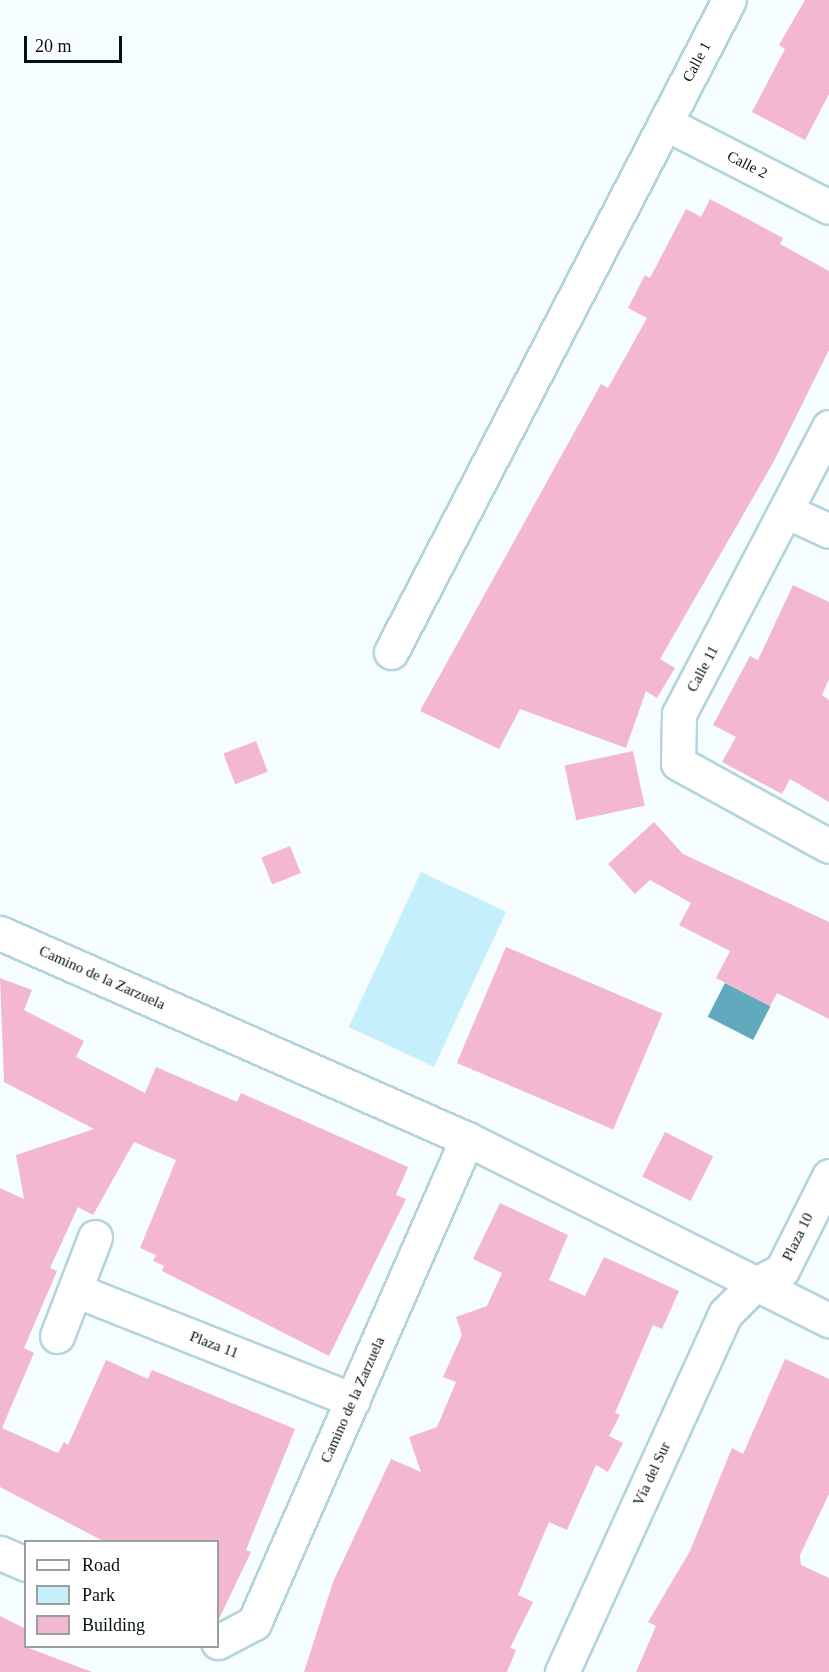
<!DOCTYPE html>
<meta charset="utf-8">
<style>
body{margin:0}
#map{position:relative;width:829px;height:1672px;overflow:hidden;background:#f6fdff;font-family:Georgia,serif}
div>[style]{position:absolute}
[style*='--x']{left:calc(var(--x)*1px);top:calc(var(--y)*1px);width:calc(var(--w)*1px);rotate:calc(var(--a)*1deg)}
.green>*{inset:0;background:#c5effb;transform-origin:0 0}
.water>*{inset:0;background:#61a9bc;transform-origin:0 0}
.building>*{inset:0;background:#f4b7d2;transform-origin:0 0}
.roads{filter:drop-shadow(2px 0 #b3d4de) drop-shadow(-2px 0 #b3d4de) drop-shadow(0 2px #b3d4de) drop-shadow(0 -2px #b3d4de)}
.minor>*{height:33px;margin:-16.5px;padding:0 16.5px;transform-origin:16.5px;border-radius:16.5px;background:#fff}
span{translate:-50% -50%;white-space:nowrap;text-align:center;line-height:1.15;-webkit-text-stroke:5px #fff;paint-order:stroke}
.street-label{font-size:15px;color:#051014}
.legend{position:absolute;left:24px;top:1540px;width:195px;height:108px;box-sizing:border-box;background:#fff;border:2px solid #9b9fa1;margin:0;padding:8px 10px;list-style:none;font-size:18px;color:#051014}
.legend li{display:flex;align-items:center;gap:12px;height:30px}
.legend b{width:30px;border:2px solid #9b9fa1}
.scale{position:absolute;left:24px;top:36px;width:98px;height:27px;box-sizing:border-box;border:3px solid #051014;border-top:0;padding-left:8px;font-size:18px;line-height:21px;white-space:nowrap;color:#051014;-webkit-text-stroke:4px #fff;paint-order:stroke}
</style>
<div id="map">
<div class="green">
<div style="left:421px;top:872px;width:94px;height:171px;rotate:25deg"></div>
</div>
<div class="water">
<div style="left:725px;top:983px;width:51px;height:38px;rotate:27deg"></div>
</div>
<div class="building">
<div style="clip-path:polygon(805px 0,829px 0,829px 94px,805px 140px,752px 112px,785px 49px,779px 45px)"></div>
<div style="clip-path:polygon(710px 199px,783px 238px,780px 244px,829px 271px,829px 350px,773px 463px,660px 659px,675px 668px,657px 698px,646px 691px,626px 748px,520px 709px,499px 749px,420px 711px,601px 384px,608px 388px,647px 318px,628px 308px,645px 275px,650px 278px,686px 209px,701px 217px)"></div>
<div style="clip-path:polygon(793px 585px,829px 602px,829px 679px,822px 695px,829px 700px,829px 802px,790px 779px,782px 794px,722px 762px,736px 737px,713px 725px,750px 656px,758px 660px)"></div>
<div style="left:256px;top:741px;width:33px;height:35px;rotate:69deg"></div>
<div style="left:633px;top:751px;width:56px;height:70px;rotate:78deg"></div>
<div style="clip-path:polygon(654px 822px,683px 854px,829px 922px,829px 1019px,777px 993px,770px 1006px,716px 978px,730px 951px,679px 925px,691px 903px,650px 880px,635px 894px,608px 864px)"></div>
<div style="left:290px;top:846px;width:29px;height:31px;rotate:68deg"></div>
<div style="left:506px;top:947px;width:170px;height:126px;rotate:23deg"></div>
<div style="clip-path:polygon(0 978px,32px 990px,24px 1010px,84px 1041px,76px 1057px,145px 1093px,156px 1067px,237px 1102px,241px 1093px,408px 1167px,396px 1195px,406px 1199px,329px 1356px,162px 1271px,164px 1266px,153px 1261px,156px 1255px,140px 1248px,176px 1160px,134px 1142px,93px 1215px,78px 1207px,50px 1268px,57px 1271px,24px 1348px,34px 1353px,2px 1428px,58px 1453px,64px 1442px,68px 1445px,106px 1360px,148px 1379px,152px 1370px,295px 1429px,246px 1550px,251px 1552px,218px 1621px,218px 1542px,105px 1542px,0 1487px,0 1188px,24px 1199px,16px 1155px,94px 1129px,4px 1082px)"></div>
<div style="left:665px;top:1132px;width:54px;height:50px;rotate:27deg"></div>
<div style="clip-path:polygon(500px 1203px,568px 1235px,549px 1280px,585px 1296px,604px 1257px,679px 1291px,662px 1329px,653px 1325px,615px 1413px,620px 1415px,609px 1436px,623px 1443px,608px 1472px,596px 1465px,567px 1530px,549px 1522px,518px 1595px,533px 1602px,510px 1648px,516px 1650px,507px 1672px,304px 1672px,333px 1582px,391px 1459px,421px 1472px,409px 1437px,437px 1427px,456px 1382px,443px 1377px,462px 1335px,456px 1317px,487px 1306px,502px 1273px,473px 1259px)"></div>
<div style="clip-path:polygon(785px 1359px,829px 1379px,829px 1494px,800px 1555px,801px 1565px,829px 1578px,829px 1672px,636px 1672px,656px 1626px,648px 1622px,690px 1551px,732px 1448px,743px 1454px)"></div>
<div style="clip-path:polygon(0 1616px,26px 1629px,26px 1647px,92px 1672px,0 1672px)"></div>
</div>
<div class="roads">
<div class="minor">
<div style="--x:665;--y:123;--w:184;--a:27.1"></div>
<div style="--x:829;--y:427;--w:324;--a:117.6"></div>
<div style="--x:679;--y:714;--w:49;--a:91.2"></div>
<div style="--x:678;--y:763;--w:172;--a:28.8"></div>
<div style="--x:786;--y:511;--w:47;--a:24.9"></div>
<div style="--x:391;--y:652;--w:734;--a:-62.6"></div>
<div style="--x:0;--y:933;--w:510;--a:23.8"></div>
<div style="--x:467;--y:1139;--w:405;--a:26.6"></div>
<div style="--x:75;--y:1290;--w:299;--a:21.6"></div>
<div style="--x:57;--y:1336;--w:106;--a:-69"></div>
<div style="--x:0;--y:1553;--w:28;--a:23"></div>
<div style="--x:218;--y:1642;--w:41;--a:-27.8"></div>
<div style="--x:254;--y:1623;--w:529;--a:-66.25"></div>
<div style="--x:562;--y:1672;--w:393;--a:-65.5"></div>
<div style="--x:725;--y:1314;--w:41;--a:-45"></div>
<div style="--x:754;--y:1285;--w:32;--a:-28"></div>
<div style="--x:782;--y:1270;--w:105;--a:-63.4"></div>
</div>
</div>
<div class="street-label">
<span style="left:697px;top:62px;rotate:-62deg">Calle 1</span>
<span style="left:747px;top:165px;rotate:27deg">Calle 2</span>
<span style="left:703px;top:669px;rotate:-62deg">Calle 11</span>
<span style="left:102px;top:978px;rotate:24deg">Camino de la Zarzuela</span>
<span style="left:798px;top:1237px;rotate:-64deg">Plaza 10</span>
<span style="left:214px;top:1345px;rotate:21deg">Plaza 11</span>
<span style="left:353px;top:1400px;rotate:-66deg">Camino de la Zarzuela</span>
<span style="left:652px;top:1474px;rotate:-65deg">Vía del Sur</span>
</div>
<ul class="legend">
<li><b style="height:8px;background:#fff"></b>Road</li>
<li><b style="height:16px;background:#c5effb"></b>Park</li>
<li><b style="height:16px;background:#f4b7d2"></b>Building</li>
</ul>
<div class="scale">20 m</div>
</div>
